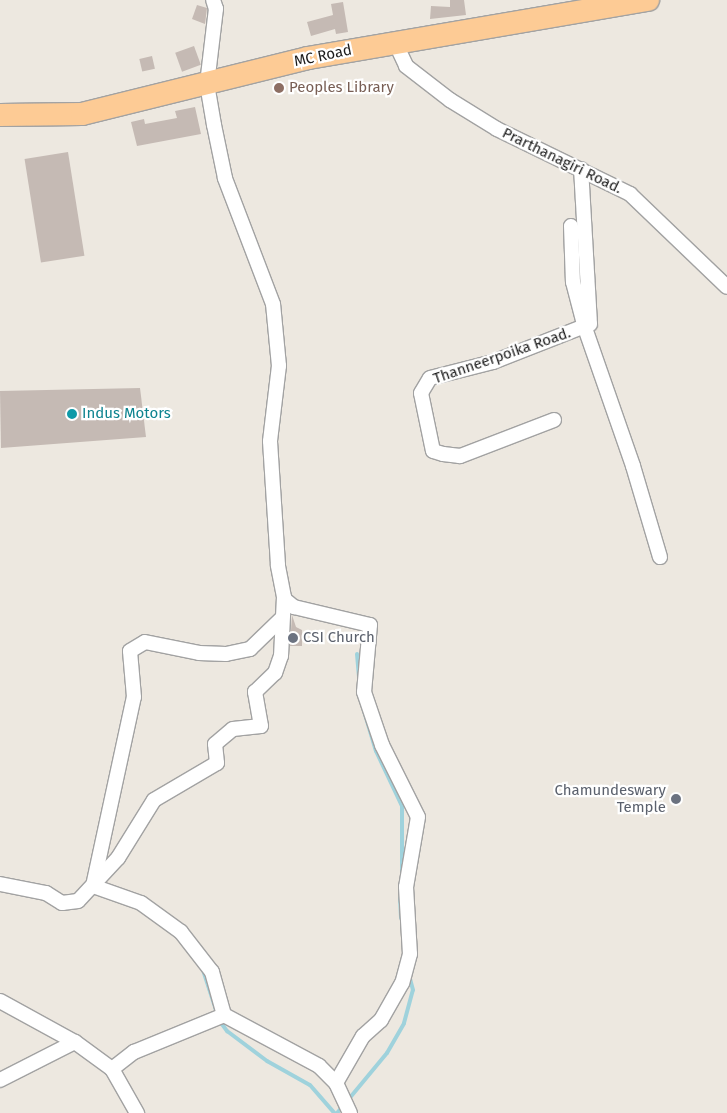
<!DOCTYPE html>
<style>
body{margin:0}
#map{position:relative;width:727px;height:1113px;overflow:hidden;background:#ede8e0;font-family:"Fira Sans",sans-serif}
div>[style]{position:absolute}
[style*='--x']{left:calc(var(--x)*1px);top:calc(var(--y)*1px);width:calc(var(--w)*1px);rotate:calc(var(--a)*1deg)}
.stream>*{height:4px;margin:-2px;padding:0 2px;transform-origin:2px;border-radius:2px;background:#9fd2dc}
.building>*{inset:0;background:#c5bab4;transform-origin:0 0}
.roads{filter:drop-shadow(1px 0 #a2a2a2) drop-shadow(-1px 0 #a2a2a2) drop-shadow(0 1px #a2a2a2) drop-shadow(0 -1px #a2a2a2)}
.street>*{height:14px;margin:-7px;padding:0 7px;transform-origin:7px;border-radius:7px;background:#fff}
.primary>*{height:22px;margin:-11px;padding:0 11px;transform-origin:11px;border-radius:11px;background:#fdcb95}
.dots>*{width:14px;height:14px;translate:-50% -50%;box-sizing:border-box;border:2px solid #fff;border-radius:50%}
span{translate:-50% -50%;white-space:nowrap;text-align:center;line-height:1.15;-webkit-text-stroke:4.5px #fff;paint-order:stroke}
.street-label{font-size:15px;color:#1b1b1b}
.education-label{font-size:15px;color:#785e54}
.left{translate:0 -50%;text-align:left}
.culture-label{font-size:15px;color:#0d838f}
.worship-label{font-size:15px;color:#5b616d}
.right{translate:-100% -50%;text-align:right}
</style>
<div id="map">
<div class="stream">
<div style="--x:357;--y:654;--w:25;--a:85"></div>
<div style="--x:361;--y:701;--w:52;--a:73.3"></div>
<div style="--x:376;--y:751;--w:61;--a:64.7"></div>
<div style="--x:402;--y:806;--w:65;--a:90"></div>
<div style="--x:400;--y:898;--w:20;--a:87"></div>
<div style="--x:203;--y:970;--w:45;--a:72"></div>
<div style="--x:219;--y:1020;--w:14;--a:54"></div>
<div style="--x:227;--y:1031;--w:50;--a:36.9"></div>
<div style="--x:267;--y:1061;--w:49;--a:29.2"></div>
<div style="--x:310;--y:1085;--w:37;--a:49"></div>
<div style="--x:348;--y:1100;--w:61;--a:-50.3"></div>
<div style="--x:387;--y:1053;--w:34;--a:-60"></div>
<div style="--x:404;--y:1023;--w:34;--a:-75"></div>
<div style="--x:413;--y:990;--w:16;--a:-105"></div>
<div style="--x:337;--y:1113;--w:11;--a:-49"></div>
</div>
<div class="building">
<div style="clip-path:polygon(450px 0,464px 0,466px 15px,430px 19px,431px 6px,450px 7px)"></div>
<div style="clip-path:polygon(343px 2px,348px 32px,336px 34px,335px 29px,311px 36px,307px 22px,333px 15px,331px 4px)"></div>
<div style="clip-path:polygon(197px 5px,207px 8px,205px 24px,192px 19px)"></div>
<div style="left:194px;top:46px;width:20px;height:20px;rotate:70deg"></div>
<div style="left:152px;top:56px;width:13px;height:13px;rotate:77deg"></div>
<div style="clip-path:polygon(195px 107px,201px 134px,137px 146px,131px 122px,144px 119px,145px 124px,177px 118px,175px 111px)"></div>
<div style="left:68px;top:152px;width:105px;height:44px;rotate:81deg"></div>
<div style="clip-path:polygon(140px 388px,146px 437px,1px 448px,0 391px)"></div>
<div style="clip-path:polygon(292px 615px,296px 627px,302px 630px,302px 646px,290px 646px)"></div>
</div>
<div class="roads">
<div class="street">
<div style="--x:395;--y:42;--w:26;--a:65"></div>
<div style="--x:406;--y:66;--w:56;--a:37.7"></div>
<div style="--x:450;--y:100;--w:55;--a:31.7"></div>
<div style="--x:497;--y:129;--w:148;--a:26"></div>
<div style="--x:630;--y:194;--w:134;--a:43.8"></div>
<div style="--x:571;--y:226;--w:56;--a:88"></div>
<div style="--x:573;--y:282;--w:48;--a:75.4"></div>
<div style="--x:585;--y:328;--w:146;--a:70.8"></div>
<div style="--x:633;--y:466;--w:95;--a:73.5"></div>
<div style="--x:554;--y:420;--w:101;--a:159"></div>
<div style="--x:460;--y:456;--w:17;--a:-173"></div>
<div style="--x:443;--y:454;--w:10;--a:-163"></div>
<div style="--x:433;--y:451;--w:59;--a:-101.7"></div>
<div style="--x:421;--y:393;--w:17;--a:-59"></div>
<div style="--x:430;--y:378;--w:65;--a:-14.3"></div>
<div style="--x:493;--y:362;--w:104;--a:-21.4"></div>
<div style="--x:590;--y:324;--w:155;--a:-93.3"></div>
<div style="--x:284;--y:599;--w:13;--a:39"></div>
<div style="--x:294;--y:607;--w:78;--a:13.3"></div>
<div style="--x:370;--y:625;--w:67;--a:95.1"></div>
<div style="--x:364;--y:692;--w:56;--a:71.2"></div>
<div style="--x:382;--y:745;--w:80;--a:63.4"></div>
<div style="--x:418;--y:817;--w:71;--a:99.7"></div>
<div style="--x:406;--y:887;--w:67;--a:86.6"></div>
<div style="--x:410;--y:954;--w:30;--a:105"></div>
<div style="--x:402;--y:983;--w:43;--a:119.6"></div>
<div style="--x:381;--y:1020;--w:24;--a:138"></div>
<div style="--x:363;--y:1036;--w:54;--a:119.9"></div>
<div style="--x:0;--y:884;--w:47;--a:11.1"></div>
<div style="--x:46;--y:893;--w:19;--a:32"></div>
<div style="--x:62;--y:903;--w:16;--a:-7"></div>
<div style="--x:78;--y:901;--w:59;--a:-47.1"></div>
<div style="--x:118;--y:858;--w:68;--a:-58.2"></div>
<div style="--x:154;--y:800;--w:73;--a:-30.4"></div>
<div style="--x:217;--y:763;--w:19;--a:-96"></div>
<div style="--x:215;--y:744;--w:23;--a:-40"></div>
<div style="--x:233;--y:729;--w:28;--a:-6"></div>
<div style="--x:261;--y:726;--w:35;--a:-100"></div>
<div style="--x:255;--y:692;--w:28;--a:-44"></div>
<div style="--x:275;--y:673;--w:18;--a:-71"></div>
<div style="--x:281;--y:656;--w:59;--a:-87.1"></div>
<div style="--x:284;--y:597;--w:33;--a:-101"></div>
<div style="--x:278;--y:565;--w:124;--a:-93.7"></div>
<div style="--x:270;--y:441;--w:76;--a:-83.2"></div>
<div style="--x:279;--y:366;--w:62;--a:-95.5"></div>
<div style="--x:273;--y:304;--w:135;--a:-110.9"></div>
<div style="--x:225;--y:178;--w:54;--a:-101.7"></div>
<div style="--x:214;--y:125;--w:42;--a:-99.7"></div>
<div style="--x:207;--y:84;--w:76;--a:-83.2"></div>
<div style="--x:216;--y:9;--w:9;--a:-108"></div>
<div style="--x:0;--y:1001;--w:85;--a:28.7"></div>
<div style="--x:75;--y:1042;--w:46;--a:36.1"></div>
<div style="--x:112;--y:1069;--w:51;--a:60.4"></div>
<div style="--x:224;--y:1015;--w:45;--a:-105.6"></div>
<div style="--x:212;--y:972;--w:51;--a:-127.8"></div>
<div style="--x:181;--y:932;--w:49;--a:-144.1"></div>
<div style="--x:141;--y:903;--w:51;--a:-160.5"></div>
<div style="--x:93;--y:886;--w:193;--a:-77.8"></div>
<div style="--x:134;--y:697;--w:46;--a:-95"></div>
<div style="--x:130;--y:651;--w:17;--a:-31"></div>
<div style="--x:145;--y:642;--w:55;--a:11.5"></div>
<div style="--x:199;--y:653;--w:27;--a:2"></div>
<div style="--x:226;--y:654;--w:25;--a:-12"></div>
<div style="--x:250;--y:649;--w:45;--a:-44.1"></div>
<div style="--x:224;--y:1015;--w:108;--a:28.2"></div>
<div style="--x:319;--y:1066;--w:24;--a:45"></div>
<div style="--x:336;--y:1083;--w:33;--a:65"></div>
<div style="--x:112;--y:1069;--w:28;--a:-38"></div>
<div style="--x:134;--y:1052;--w:97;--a:-22.3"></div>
<div style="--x:0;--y:1080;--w:84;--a:-26.9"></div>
</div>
<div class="primary">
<div style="--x:0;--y:115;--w:82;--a:-0.7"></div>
<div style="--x:82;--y:114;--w:233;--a:-13.9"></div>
<div style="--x:308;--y:58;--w:345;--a:-9.7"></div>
</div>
</div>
<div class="dots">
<div style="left:279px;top:88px;background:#8d6e63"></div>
<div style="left:72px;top:414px;background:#0f9aa8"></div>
<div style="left:293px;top:638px;background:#6b7280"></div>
<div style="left:676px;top:799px;background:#6b7280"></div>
</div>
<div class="street-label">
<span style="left:323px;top:56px;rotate:-12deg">MC Road</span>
<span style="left:562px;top:161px;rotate:26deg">Prarthanagiri Road.</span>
<span style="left:502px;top:356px;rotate:-19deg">Thanneerpoika Road.</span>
</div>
<div class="education-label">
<span class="left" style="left:289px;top:88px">Peoples Library</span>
</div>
<div class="culture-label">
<span class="left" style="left:82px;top:414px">Indus Motors</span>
</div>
<div class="worship-label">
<span class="left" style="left:303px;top:638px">CSI Church</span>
<span class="right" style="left:666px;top:799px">Chamundeswary<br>Temple</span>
</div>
</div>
